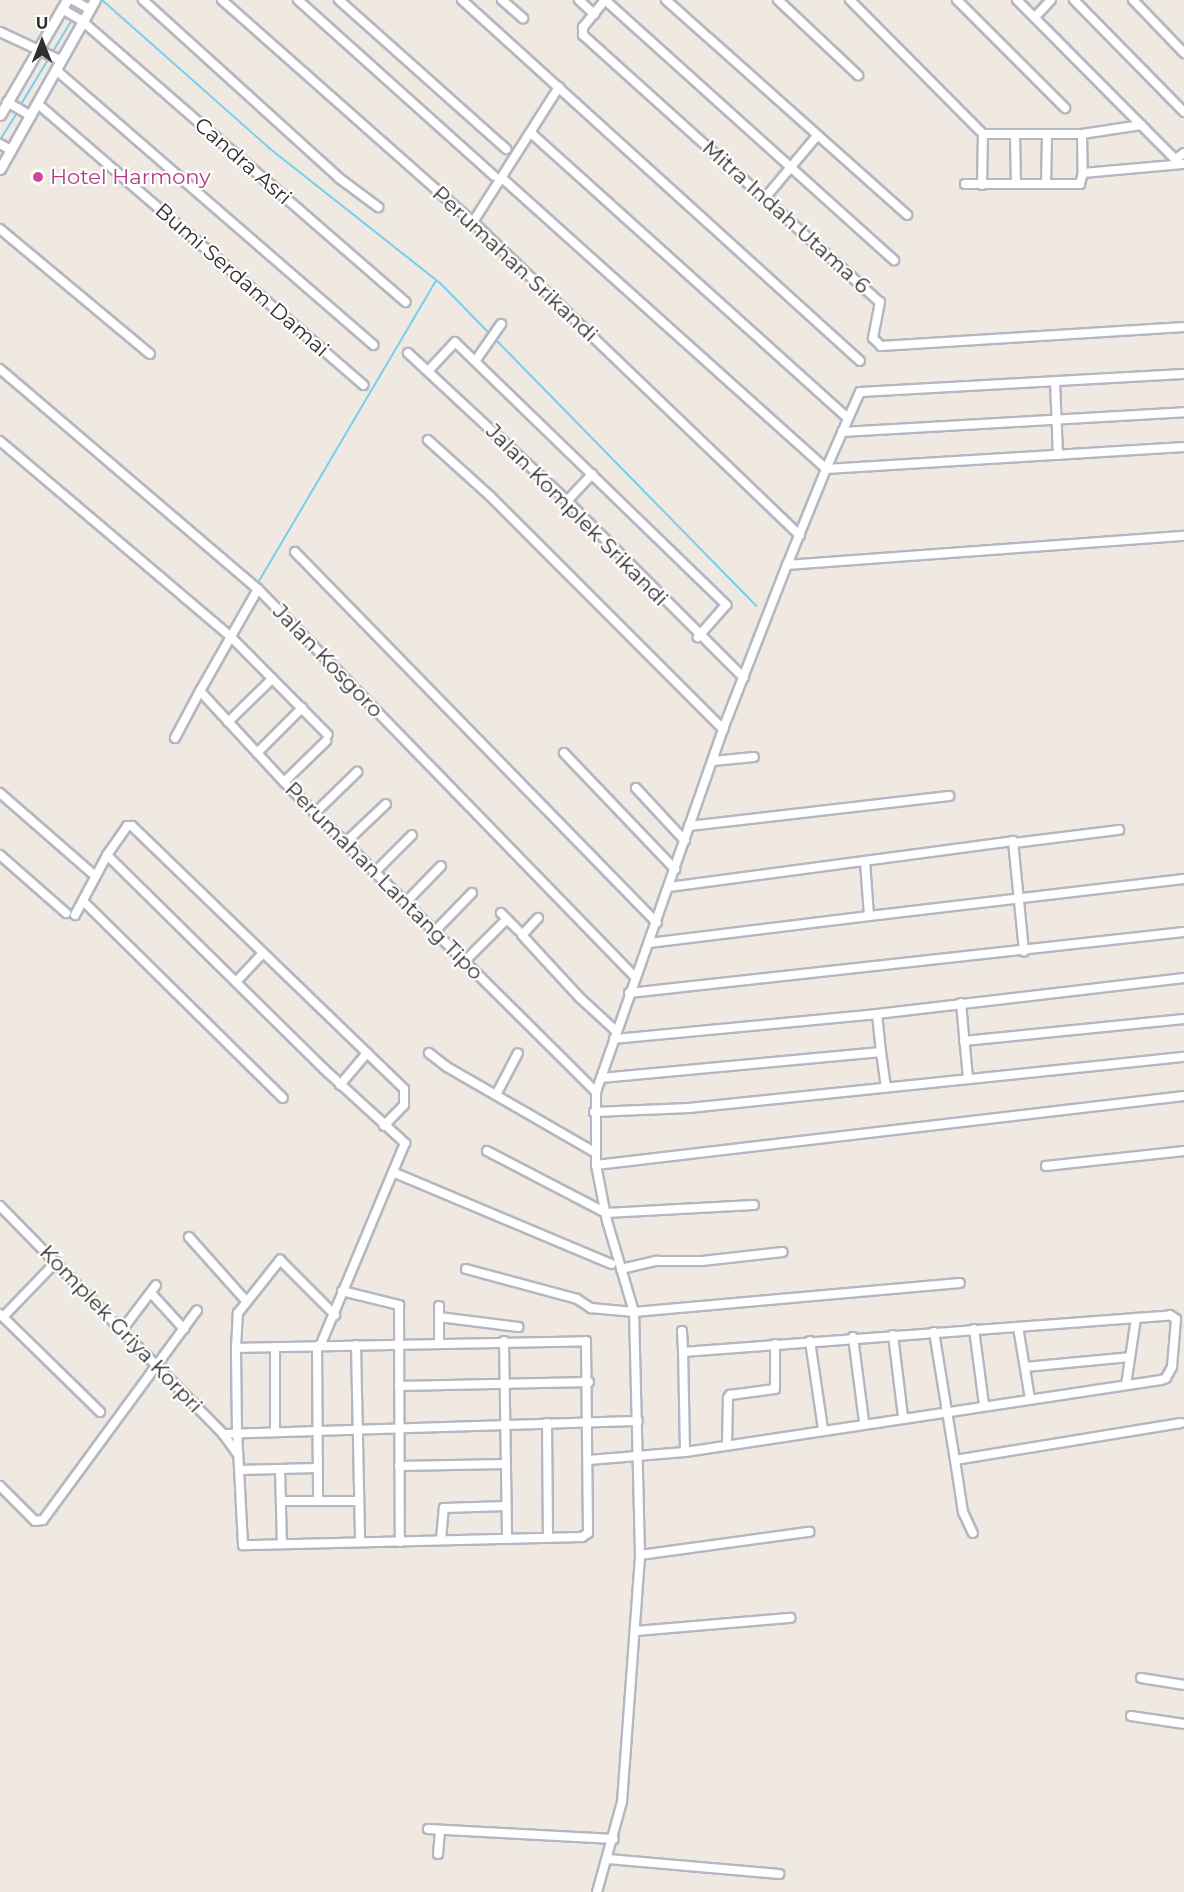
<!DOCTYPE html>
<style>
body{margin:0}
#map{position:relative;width:1184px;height:1892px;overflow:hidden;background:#efe9e1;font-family:Montserrat,sans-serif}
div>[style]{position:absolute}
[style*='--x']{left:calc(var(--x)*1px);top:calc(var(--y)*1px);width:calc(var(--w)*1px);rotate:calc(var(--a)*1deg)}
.stream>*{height:2px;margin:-1px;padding:0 1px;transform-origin:1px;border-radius:1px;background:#75cff0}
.roads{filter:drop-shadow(2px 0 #b4b7c1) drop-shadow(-2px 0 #b4b7c1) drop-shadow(0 2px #b4b7c1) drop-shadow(0 -2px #b4b7c1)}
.minor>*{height:8px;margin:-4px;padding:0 4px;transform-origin:4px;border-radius:4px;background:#fff}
.tertiary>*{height:9px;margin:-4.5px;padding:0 4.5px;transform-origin:4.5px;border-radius:4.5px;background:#fff}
.dots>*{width:16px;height:16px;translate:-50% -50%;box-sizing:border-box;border:3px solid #fff;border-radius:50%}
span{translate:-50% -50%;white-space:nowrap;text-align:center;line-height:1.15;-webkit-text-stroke:4.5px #fff;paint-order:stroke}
.street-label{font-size:21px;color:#2e2e2e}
.hotel-label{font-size:21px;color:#b23c85}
.left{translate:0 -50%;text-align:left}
.north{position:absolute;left:12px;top:12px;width:60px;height:60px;-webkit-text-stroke:4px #fff;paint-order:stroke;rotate:0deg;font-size:16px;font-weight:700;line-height:24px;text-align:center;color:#2e2e2e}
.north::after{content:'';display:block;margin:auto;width:21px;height:27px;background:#2e2e2e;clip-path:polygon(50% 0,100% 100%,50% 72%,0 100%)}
</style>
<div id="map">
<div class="stream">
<div style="--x:102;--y:0;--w:223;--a:41.5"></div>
<div style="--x:269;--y:148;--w:219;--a:38.3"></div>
<div style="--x:441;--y:284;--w:70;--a:45.6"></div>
<div style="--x:76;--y:13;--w:15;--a:-62"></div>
<div style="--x:20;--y:106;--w:103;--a:-58.9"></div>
<div style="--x:0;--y:140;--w:34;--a:-58"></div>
<div style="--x:494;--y:338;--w:375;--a:45.6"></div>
<div style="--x:229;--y:632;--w:408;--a:-59.5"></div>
</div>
<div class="roads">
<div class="minor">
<div style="--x:73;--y:0;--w:18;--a:29"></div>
<div style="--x:143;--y:0;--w:265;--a:42.2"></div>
<div style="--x:339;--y:178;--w:49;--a:36.6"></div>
<div style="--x:222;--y:0;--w:335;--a:41.5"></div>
<div style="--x:473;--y:222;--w:453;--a:43.8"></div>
<div style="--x:298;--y:0;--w:263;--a:41.9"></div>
<div style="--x:339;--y:0;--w:224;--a:41.7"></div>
<div style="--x:462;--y:0;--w:537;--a:42.21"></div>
<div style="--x:502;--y:0;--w:28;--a:41"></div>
<div style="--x:579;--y:0;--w:21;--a:43"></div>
<div style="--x:605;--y:0;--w:35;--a:129"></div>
<div style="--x:583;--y:27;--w:8;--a:90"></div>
<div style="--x:583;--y:35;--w:399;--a:42"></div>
<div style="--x:880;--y:302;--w:37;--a:101"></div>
<div style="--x:873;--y:338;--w:11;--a:45"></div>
<div style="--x:881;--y:346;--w:304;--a:-3.6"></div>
<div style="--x:605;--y:0;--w:389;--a:42"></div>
<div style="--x:666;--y:0;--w:323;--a:41.7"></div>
<div style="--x:778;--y:0;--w:110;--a:43.2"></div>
<div style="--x:850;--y:0;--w:185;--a:45.2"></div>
<div style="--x:957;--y:0;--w:153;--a:45"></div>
<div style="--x:1017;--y:0;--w:231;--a:45.2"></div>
<div style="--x:1074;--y:0;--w:157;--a:45.5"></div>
<div style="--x:1133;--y:0;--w:74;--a:46.1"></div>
<div style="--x:62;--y:9;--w:22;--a:30"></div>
<div style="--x:81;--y:20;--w:430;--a:41"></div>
<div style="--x:1035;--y:17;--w:23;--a:-47"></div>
<div style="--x:0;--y:32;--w:66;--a:25"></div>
<div style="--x:56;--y:70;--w:420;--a:40.9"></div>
<div style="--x:7;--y:102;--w:28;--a:30"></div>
<div style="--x:38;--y:104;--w:430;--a:40.8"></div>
<div style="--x:531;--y:133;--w:426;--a:42"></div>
<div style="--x:1082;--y:134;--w:39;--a:89"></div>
<div style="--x:1015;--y:136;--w:48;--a:88.8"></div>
<div style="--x:0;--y:144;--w:13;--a:29"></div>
<div style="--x:1175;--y:160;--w:11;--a:-38"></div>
<div style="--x:502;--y:178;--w:435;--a:41.9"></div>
<div style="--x:826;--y:469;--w:84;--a:-66.2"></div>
<div style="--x:860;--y:392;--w:324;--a:-3.2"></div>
<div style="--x:965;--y:184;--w:115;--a:0"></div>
<div style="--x:1080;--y:184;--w:11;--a:-75"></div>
<div style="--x:1083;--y:173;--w:100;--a:-5.1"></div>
<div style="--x:1046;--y:184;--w:49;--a:-88.8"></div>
<div style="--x:982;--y:185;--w:51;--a:-88.9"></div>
<div style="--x:983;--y:134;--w:99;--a:0"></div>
<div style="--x:1082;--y:134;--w:60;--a:-8.7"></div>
<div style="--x:765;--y:198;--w:80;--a:-50.1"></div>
<div style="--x:473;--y:222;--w:160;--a:-57.5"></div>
<div style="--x:0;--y:229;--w:195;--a:39.8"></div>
<div style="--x:408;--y:353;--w:217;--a:42.9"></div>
<div style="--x:567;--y:501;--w:250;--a:45"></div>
<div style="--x:476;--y:360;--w:44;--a:-55.2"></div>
<div style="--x:0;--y:369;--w:339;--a:40.5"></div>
<div style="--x:258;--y:589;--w:540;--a:45.83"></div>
<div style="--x:429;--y:370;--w:38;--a:-47"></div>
<div style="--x:455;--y:342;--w:378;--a:44.1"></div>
<div style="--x:726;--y:605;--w:43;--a:131.2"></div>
<div style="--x:1055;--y:381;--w:74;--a:87.7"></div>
<div style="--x:842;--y:432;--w:343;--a:-3.3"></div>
<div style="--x:428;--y:440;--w:84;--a:42.1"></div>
<div style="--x:490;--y:496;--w:330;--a:45"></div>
<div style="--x:0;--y:441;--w:304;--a:40.3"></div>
<div style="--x:232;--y:638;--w:136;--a:45.3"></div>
<div style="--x:567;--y:501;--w:37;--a:-47"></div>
<div style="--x:295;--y:552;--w:518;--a:45.7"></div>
<div style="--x:787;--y:565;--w:398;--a:-4.2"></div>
<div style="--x:258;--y:589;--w:117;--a:119.6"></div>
<div style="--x:200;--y:691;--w:124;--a:47.3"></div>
<div style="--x:284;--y:782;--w:440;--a:44.8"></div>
<div style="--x:228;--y:722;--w:62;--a:-44.3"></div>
<div style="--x:175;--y:738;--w:53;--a:-62"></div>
<div style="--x:257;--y:753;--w:64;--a:-45"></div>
<div style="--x:564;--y:753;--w:161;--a:46.3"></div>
<div style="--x:713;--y:761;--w:41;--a:-5.6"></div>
<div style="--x:284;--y:782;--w:59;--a:-44.3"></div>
<div style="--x:636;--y:788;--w:72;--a:47.2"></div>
<div style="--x:0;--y:793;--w:126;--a:41.1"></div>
<div style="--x:315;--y:813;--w:59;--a:-44.3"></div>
<div style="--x:689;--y:826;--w:262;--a:-6.6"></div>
<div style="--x:346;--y:842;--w:55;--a:-43.5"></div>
<div style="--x:1014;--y:843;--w:106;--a:-7.1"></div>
<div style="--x:0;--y:855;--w:88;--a:41.3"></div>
<div style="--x:107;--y:855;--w:305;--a:44.6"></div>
<div style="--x:324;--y:1069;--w:110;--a:42.4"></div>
<div style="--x:405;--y:1143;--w:220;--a:112.7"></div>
<div style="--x:375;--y:872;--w:52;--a:-45"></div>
<div style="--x:669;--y:887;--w:347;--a:-7.6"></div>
<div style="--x:1013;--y:841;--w:111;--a:84.3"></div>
<div style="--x:84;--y:902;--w:279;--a:44.6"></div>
<div style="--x:406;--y:902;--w:50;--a:-45.8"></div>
<div style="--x:501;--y:913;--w:24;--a:45"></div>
<div style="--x:75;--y:915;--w:68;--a:-61.9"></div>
<div style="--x:107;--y:855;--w:35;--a:-55"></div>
<div style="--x:127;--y:826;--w:5;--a:0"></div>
<div style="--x:132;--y:826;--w:378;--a:44"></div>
<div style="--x:404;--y:1089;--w:16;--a:90"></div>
<div style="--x:404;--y:1105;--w:29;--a:134"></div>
<div style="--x:869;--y:916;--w:317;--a:-6.7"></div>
<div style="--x:538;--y:918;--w:23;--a:133"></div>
<div style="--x:522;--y:935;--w:84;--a:47.4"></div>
<div style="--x:579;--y:997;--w:50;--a:42.6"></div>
<div style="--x:435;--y:931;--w:53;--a:-45.8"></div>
<div style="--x:649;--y:943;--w:222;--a:-7"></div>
<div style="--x:869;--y:916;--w:54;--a:-94.2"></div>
<div style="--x:465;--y:961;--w:59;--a:-45"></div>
<div style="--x:236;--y:982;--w:40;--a:-47"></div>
<div style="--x:629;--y:993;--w:558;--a:-6.27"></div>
<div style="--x:961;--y:1003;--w:75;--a:84.7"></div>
<div style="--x:614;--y:1039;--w:264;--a:-5.4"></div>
<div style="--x:877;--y:1014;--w:309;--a:-6.7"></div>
<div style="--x:964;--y:1041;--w:221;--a:-5.7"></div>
<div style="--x:881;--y:1052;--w:36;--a:82"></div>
<div style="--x:429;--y:1053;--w:23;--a:38"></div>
<div style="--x:447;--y:1067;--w:172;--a:30"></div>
<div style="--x:601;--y:1078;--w:281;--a:-5.3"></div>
<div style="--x:881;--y:1052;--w:38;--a:-96"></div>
<div style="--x:340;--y:1085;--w:42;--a:-49.8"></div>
<div style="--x:496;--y:1095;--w:47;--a:-62.4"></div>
<div style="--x:594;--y:1112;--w:95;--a:-2.4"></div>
<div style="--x:689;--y:1108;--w:498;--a:-5.9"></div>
<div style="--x:487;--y:1151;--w:134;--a:27.5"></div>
<div style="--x:606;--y:1213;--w:148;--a:-3.1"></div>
<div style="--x:596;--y:1165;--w:592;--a:-6.69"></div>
<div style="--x:1046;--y:1166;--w:139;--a:-6.2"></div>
<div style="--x:395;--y:1173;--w:235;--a:22.8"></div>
<div style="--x:0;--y:1206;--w:319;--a:45.6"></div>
<div style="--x:223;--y:1434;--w:24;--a:54"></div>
<div style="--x:189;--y:1237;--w:86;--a:48.3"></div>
<div style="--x:466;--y:1269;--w:115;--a:15.1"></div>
<div style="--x:577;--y:1299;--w:17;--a:33"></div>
<div style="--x:591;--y:1308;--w:43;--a:5.3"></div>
<div style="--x:634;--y:1312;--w:327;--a:-5.1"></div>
<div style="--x:621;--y:1269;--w:37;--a:-13"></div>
<div style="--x:657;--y:1261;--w:45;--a:0"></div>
<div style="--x:702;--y:1261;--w:81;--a:-6.4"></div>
<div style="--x:342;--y:1291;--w:59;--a:13.8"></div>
<div style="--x:399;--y:1305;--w:237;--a:89.8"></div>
<div style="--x:151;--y:1293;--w:49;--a:47.5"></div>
<div style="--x:439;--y:1306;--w:38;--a:90"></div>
<div style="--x:0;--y:1314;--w:140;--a:44.4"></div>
<div style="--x:3;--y:1317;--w:76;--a:-46.1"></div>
<div style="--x:439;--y:1317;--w:80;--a:7.2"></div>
<div style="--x:1018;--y:1327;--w:73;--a:80.5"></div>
<div style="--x:974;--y:1329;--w:77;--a:82.5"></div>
<div style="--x:122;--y:1330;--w:56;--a:-52.9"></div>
<div style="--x:682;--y:1331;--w:21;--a:87"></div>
<div style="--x:683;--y:1352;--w:488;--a:-4.3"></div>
<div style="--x:1170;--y:1315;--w:7;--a:34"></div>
<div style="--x:1176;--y:1319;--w:48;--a:94.8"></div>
<div style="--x:1172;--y:1367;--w:13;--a:119"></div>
<div style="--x:1166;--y:1378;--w:5;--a:158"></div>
<div style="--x:1161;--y:1380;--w:481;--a:171.4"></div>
<div style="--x:934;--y:1332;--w:130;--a:80.7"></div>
<div style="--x:955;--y:1460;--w:229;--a:-9.3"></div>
<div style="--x:893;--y:1335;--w:83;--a:83"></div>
<div style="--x:853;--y:1337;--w:86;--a:82.6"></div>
<div style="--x:504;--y:1341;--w:198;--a:89.1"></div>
<div style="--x:810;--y:1341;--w:89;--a:81.6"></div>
<div style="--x:356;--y:1345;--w:197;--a:88.8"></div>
<div style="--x:317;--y:1346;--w:155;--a:89.6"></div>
<div style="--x:275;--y:1347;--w:84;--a:90"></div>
<div style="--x:236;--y:1348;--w:350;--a:-1.1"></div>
<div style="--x:586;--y:1341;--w:192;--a:89.4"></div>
<div style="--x:588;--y:1533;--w:7;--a:146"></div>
<div style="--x:582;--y:1537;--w:339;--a:178.6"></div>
<div style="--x:243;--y:1545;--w:113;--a:-93"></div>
<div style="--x:237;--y:1432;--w:84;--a:-90.7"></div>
<div style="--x:236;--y:1348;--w:35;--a:-87"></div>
<div style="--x:238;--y:1313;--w:68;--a:-51.6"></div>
<div style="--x:280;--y:1260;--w:78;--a:45"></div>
<div style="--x:1025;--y:1367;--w:105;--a:-5.4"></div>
<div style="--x:1126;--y:1385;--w:68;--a:-81.5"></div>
<div style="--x:399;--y:1386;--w:190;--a:-1.2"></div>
<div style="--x:547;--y:1423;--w:115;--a:89.5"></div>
<div style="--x:223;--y:1434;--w:415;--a:-1.8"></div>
<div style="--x:727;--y:1445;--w:47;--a:-88.8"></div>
<div style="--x:728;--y:1398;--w:4;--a:-56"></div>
<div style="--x:730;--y:1395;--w:45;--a:-7.6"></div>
<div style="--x:775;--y:1389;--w:45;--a:-90"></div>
<div style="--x:589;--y:1460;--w:96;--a:-4.8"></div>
<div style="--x:685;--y:1452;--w:100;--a:-91.1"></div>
<div style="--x:955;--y:1460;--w:53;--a:81.3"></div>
<div style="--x:963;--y:1512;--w:23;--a:65"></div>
<div style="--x:399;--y:1466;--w:107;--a:-1.1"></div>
<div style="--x:280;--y:1469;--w:75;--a:88.5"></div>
<div style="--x:240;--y:1470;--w:77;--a:-1.5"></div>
<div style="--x:0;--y:1486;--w:49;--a:45"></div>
<div style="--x:35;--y:1521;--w:8;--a:-7"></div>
<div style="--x:43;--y:1520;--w:260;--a:-53.7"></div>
<div style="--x:281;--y:1501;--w:78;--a:0"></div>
<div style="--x:441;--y:1540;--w:32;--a:-85"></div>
<div style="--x:444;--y:1508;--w:62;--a:-1.8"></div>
<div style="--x:640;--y:1555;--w:171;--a:-7.8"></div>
<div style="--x:637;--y:1631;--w:154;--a:-4.9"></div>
<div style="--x:1141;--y:1678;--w:44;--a:9.2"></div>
<div style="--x:1131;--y:1716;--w:54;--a:8.6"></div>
<div style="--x:428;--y:1829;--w:186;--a:3.1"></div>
<div style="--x:438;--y:1854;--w:24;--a:-85"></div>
<div style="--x:608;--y:1859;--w:172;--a:5"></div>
<div style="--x:597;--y:1892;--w:93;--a:-74.5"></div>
<div style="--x:622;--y:1802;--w:248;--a:-85.8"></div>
<div style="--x:640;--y:1555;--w:243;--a:-91.4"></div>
<div style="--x:634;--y:1312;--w:95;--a:-106.5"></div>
<div style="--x:607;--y:1221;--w:57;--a:-101.1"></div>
<div style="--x:596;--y:1165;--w:73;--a:-90"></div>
<div style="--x:596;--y:1092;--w:385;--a:-70.7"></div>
<div style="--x:723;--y:729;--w:176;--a:-68.7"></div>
<div style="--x:787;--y:565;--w:104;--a:-67.9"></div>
<div style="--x:826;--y:469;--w:359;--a:-3.5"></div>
</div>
<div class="tertiary">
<div style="--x:0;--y:115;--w:133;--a:-59.8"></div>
<div style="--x:0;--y:169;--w:194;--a:-60.7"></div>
</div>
</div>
<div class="dots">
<div style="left:38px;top:177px;background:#d1479c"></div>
</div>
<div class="street-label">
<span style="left:243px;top:161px;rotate:41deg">Candra Asri</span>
<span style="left:786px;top:217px;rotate:42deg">Mitra Indah Utama 6</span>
<span style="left:515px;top:264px;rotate:43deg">Perumahan Srikandi</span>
<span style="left:242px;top:280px;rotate:41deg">Bumi Serdam Damai</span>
<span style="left:577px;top:515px;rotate:45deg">Jalan Komplek Srikandi</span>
<span style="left:328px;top:661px;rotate:46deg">Jalan Kosgoro</span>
<span style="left:384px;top:881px;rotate:45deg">Perumahan Lantang Tipo</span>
<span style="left:121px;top:1329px;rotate:46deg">Komplek Griya Korpri</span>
</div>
<div class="hotel-label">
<span class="left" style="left:50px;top:177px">Hotel Harmony</span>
</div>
<div class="north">U</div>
</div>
